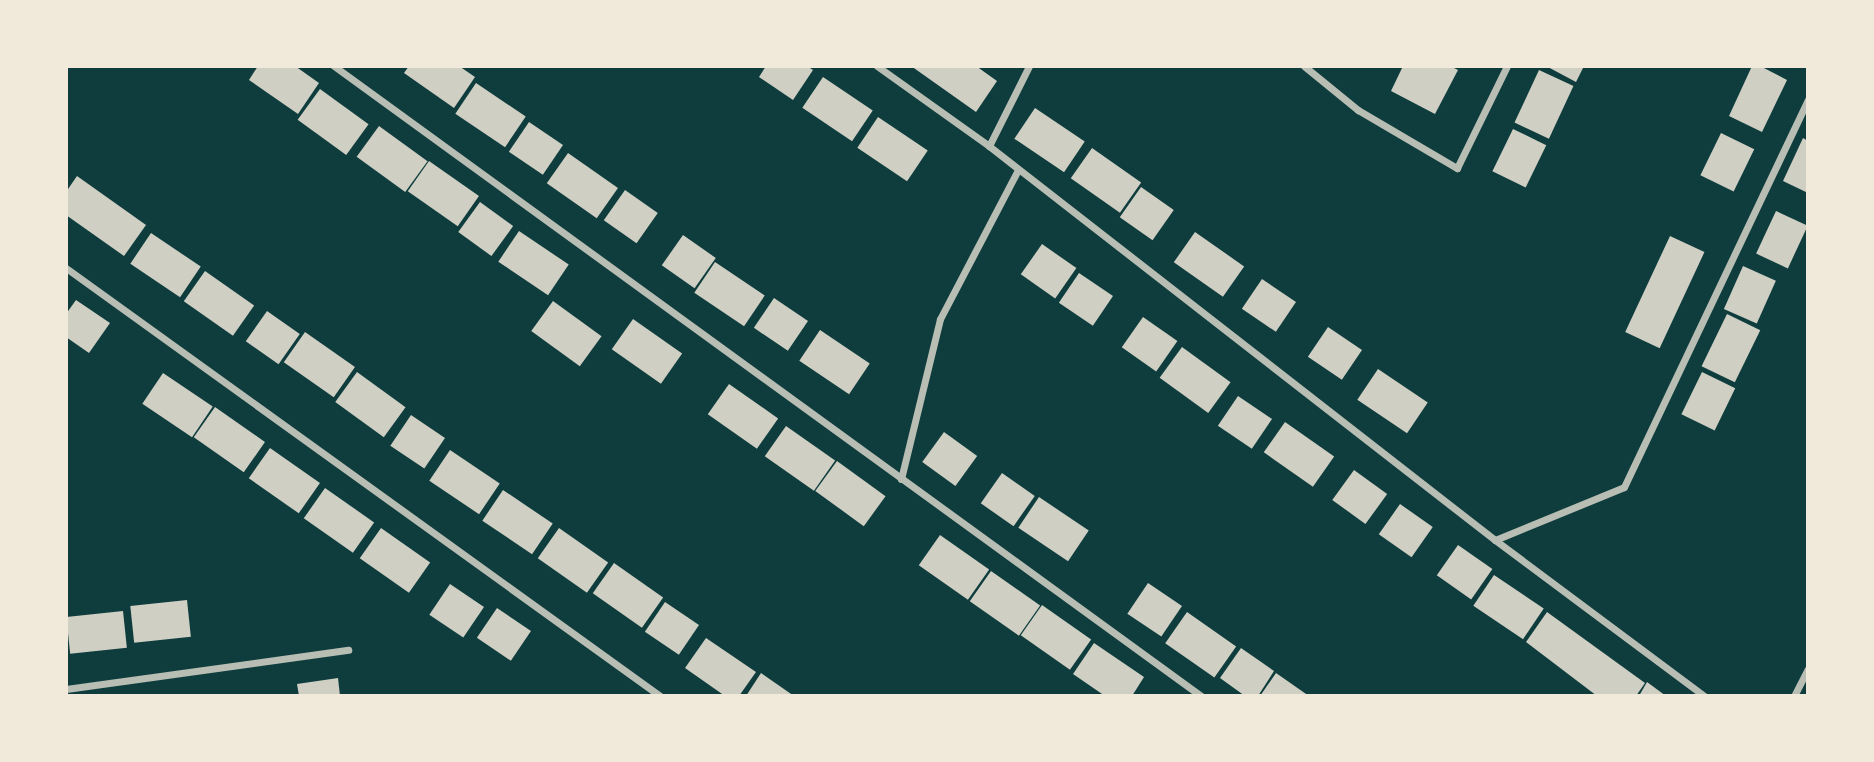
<!DOCTYPE html>
<style>
body{margin:0}
#map{position:relative;width:1874px;height:762px;overflow:hidden;background:#0f3d3e;font-family:"IBM Plex Sans",sans-serif}
div>[style]{position:absolute}
[style*='--x']{left:calc(var(--x)*1px);top:calc(var(--y)*1px);width:calc(var(--w)*1px);rotate:calc(var(--a)*1deg)}
.building>*{inset:0;background:#cfcfc3;transform-origin:0 0}
.minor>*{height:7px;margin:-3.5px;padding:0 3.5px;transform-origin:3.5px;border-radius:3.5px;background:#b8beb3}
span{translate:-50% -50%;white-space:nowrap;text-align:center;line-height:1.15;-webkit-text-stroke:5px #f1e9da;paint-order:stroke}
.frame{position:absolute;inset:0;border:68px solid #f1e9da;pointer-events:none}
</style>
<div id="map">
<div class="building">
<div style="clip-path:polygon(258px 66px,295px 66px,319px 83px,298px 114px,249px 80px)"></div>
<div style="clip-path:polygon(409px 66px,459px 66px,475px 77px,454px 108px,404px 73px)"></div>
<div style="clip-path:polygon(766px 66px,807px 66px,813px 70px,793px 100px,759px 77px)"></div>
<div style="clip-path:polygon(911px 66px,976px 66px,997px 81px,976px 112px)"></div>
<div style="clip-path:polygon(1403px 66px,1450px 66px,1458px 70px,1435px 114px,1391px 91px)"></div>
<div style="clip-path:polygon(1546px 66px,1584px 66px,1576px 82px)"></div>
<div style="clip-path:polygon(1752px 66px,1760px 66px,1787px 80px,1762px 132px,1729px 116px)"></div>
<div style="left:1539px;top:70px;width:38px;height:58px;rotate:25deg"></div>
<div style="left:823px;top:77px;width:60px;height:37px;rotate:34deg"></div>
<div style="left:476px;top:83px;width:60px;height:37px;rotate:34deg"></div>
<div style="left:320px;top:89px;width:60px;height:38px;rotate:36deg"></div>
<div style="left:1035px;top:108px;width:60px;height:37px;rotate:34deg"></div>
<div style="left:878px;top:117px;width:60px;height:37px;rotate:34deg"></div>
<div style="left:529px;top:122px;width:41px;height:36px;rotate:34deg"></div>
<div style="left:379px;top:126px;width:60px;height:38px;rotate:36deg"></div>
<div style="left:1513px;top:129px;width:37px;height:47px;rotate:26deg"></div>
<div style="left:1721px;top:133px;width:37px;height:47px;rotate:26deg"></div>
<div style="clip-path:polygon(1803px 138px,1808px 141px,1808px 193px,1783px 181px)"></div>
<div style="left:1092px;top:148px;width:60px;height:37px;rotate:35deg"></div>
<div style="left:568px;top:153px;width:61px;height:37px;rotate:35deg"></div>
<div style="left:429px;top:161px;width:61px;height:37px;rotate:35deg"></div>
<div style="clip-path:polygon(77px 176px,146px 225px,124px 256px,66px 215px,66px 192px)"></div>
<div style="left:1141px;top:187px;width:40px;height:37px;rotate:35deg"></div>
<div style="left:625px;top:190px;width:40px;height:37px;rotate:35deg"></div>
<div style="left:480px;top:202px;width:41px;height:37px;rotate:36deg"></div>
<div style="left:1776px;top:211px;width:35px;height:47px;rotate:25deg"></div>
<div style="left:519px;top:231px;width:60px;height:37px;rotate:34deg"></div>
<div style="left:1195px;top:232px;width:60px;height:37px;rotate:35deg"></div>
<div style="left:151px;top:233px;width:60px;height:37px;rotate:34deg"></div>
<div style="left:683px;top:235px;width:40px;height:37px;rotate:35deg"></div>
<div style="left:1670px;top:236px;width:38px;height:106px;rotate:25deg"></div>
<div style="left:1042px;top:244px;width:42px;height:37px;rotate:35deg"></div>
<div style="left:715px;top:262px;width:60px;height:37px;rotate:34deg"></div>
<div style="left:1743px;top:266px;width:36px;height:47px;rotate:24deg"></div>
<div style="left:205px;top:271px;width:60px;height:37px;rotate:35deg"></div>
<div style="left:1079px;top:273px;width:41px;height:36px;rotate:34deg"></div>
<div style="left:1262px;top:279px;width:41px;height:36px;rotate:34deg"></div>
<div style="left:774px;top:298px;width:41px;height:36px;rotate:34deg"></div>
<div style="clip-path:polygon(76px 300px,110px 323px,89px 353px,66px 337px,66px 314px)"></div>
<div style="left:553px;top:301px;width:60px;height:37px;rotate:36deg"></div>
<div style="left:267px;top:311px;width:40px;height:37px;rotate:35deg"></div>
<div style="left:1727px;top:314px;width:37px;height:58px;rotate:26deg"></div>
<div style="left:1143px;top:317px;width:42px;height:37px;rotate:35deg"></div>
<div style="left:633px;top:319px;width:60px;height:37px;rotate:35deg"></div>
<div style="left:1328px;top:327px;width:41px;height:36px;rotate:34deg"></div>
<div style="left:820px;top:330px;width:60px;height:37px;rotate:34deg"></div>
<div style="left:305px;top:332px;width:61px;height:37px;rotate:35deg"></div>
<div style="left:1182px;top:347px;width:60px;height:38px;rotate:36deg"></div>
<div style="left:1378px;top:369px;width:60px;height:37px;rotate:34deg"></div>
<div style="left:357px;top:372px;width:60px;height:37px;rotate:36deg"></div>
<div style="left:1702px;top:372px;width:37px;height:47px;rotate:26deg"></div>
<div style="left:163px;top:373px;width:60px;height:37px;rotate:34deg"></div>
<div style="left:729px;top:384px;width:60px;height:37px;rotate:35deg"></div>
<div style="left:1238px;top:396px;width:41px;height:36px;rotate:34deg"></div>
<div style="left:215px;top:407px;width:61px;height:37px;rotate:35deg"></div>
<div style="left:411px;top:415px;width:41px;height:37px;rotate:34deg"></div>
<div style="left:1285px;top:422px;width:60px;height:37px;rotate:35deg"></div>
<div style="left:786px;top:426px;width:60px;height:37px;rotate:35deg"></div>
<div style="left:944px;top:432px;width:41px;height:37px;rotate:36deg"></div>
<div style="left:270px;top:448px;width:61px;height:37px;rotate:35deg"></div>
<div style="left:450px;top:450px;width:60px;height:37px;rotate:34deg"></div>
<div style="left:837px;top:461px;width:60px;height:37px;rotate:36deg"></div>
<div style="left:1354px;top:470px;width:41px;height:37px;rotate:36deg"></div>
<div style="left:1002px;top:473px;width:40px;height:37px;rotate:35deg"></div>
<div style="left:325px;top:488px;width:60px;height:37px;rotate:35deg"></div>
<div style="left:503px;top:490px;width:60px;height:37px;rotate:34deg"></div>
<div style="left:1039px;top:497px;width:60px;height:37px;rotate:34deg"></div>
<div style="left:1400px;top:504px;width:40px;height:37px;rotate:35deg"></div>
<div style="left:381px;top:528px;width:60px;height:37px;rotate:35deg"></div>
<div style="left:559px;top:528px;width:60px;height:37px;rotate:35deg"></div>
<div style="left:940px;top:535px;width:60px;height:37px;rotate:35deg"></div>
<div style="left:1458px;top:545px;width:42px;height:37px;rotate:35deg"></div>
<div style="left:614px;top:563px;width:60px;height:37px;rotate:35deg"></div>
<div style="left:991px;top:571px;width:60px;height:37px;rotate:35deg"></div>
<div style="left:1494px;top:575px;width:60px;height:37px;rotate:34deg"></div>
<div style="left:1148px;top:583px;width:41px;height:37px;rotate:34deg"></div>
<div style="left:450px;top:584px;width:41px;height:37px;rotate:34deg"></div>
<div style="left:187px;top:600px;width:37px;height:57px;rotate:84deg"></div>
<div style="left:665px;top:602px;width:41px;height:36px;rotate:34deg"></div>
<div style="left:1042px;top:605px;width:60px;height:37px;rotate:35deg"></div>
<div style="left:497px;top:608px;width:41px;height:36px;rotate:34deg"></div>
<div style="left:123px;top:611px;width:37px;height:57px;rotate:84deg"></div>
<div style="left:1187px;top:612px;width:60px;height:38px;rotate:35deg"></div>
<div style="clip-path:polygon(1547px 612px,1645px 683px,1636px 696px,1597px 696px,1526px 642px)"></div>
<div style="clip-path:polygon(706px 638px,756px 672px,739px 696px,725px 696px,685px 668px)"></div>
<div style="clip-path:polygon(1094px 643px,1144px 677px,1132px 696px,1105px 696px,1073px 674px)"></div>
<div style="clip-path:polygon(1241px 648px,1274px 671px,1258px 696px,1245px 696px,1220px 678px)"></div>
<div style="clip-path:polygon(761px 673px,794px 696px,746px 696px)"></div>
<div style="clip-path:polygon(1276px 673px,1309px 696px,1260px 696px)"></div>
<div style="clip-path:polygon(338px 678px,340px 696px,299px 696px,297px 684px)"></div>
<div style="clip-path:polygon(1647px 682px,1666px 696px,1639px 696px)"></div>
</div>
<div class="minor">
<div style="--x:334;--y:66;--w:1072;--a:36"></div>
<div style="--x:877;--y:66;--w:138;--a:35.5"></div>
<div style="--x:989;--y:146;--w:641;--a:37.91"></div>
<div style="--x:1495;--y:540;--w:261;--a:36.7"></div>
<div style="--x:1304;--y:66;--w:70;--a:39.2"></div>
<div style="--x:1358;--y:110;--w:115;--a:30.4"></div>
<div style="--x:1457;--y:168;--w:114;--a:-63.9"></div>
<div style="--x:989;--y:146;--w:89;--a:-63.4"></div>
<div style="--x:66;--y:268;--w:732;--a:35.77"></div>
<div style="--x:901;--y:479;--w:165;--a:-76.3"></div>
<div style="--x:940;--y:319;--w:168;--a:-62.4"></div>
<div style="--x:1495;--y:540;--w:139;--a:-22.3"></div>
<div style="--x:1624;--y:487;--w:429;--a:-64.6"></div>
<div style="--x:66;--y:689;--w:285;--a:-7.9"></div>
<div style="--x:1794;--y:696;--w:30;--a:-63"></div>
</div>
<div class="frame"></div>
</div>
